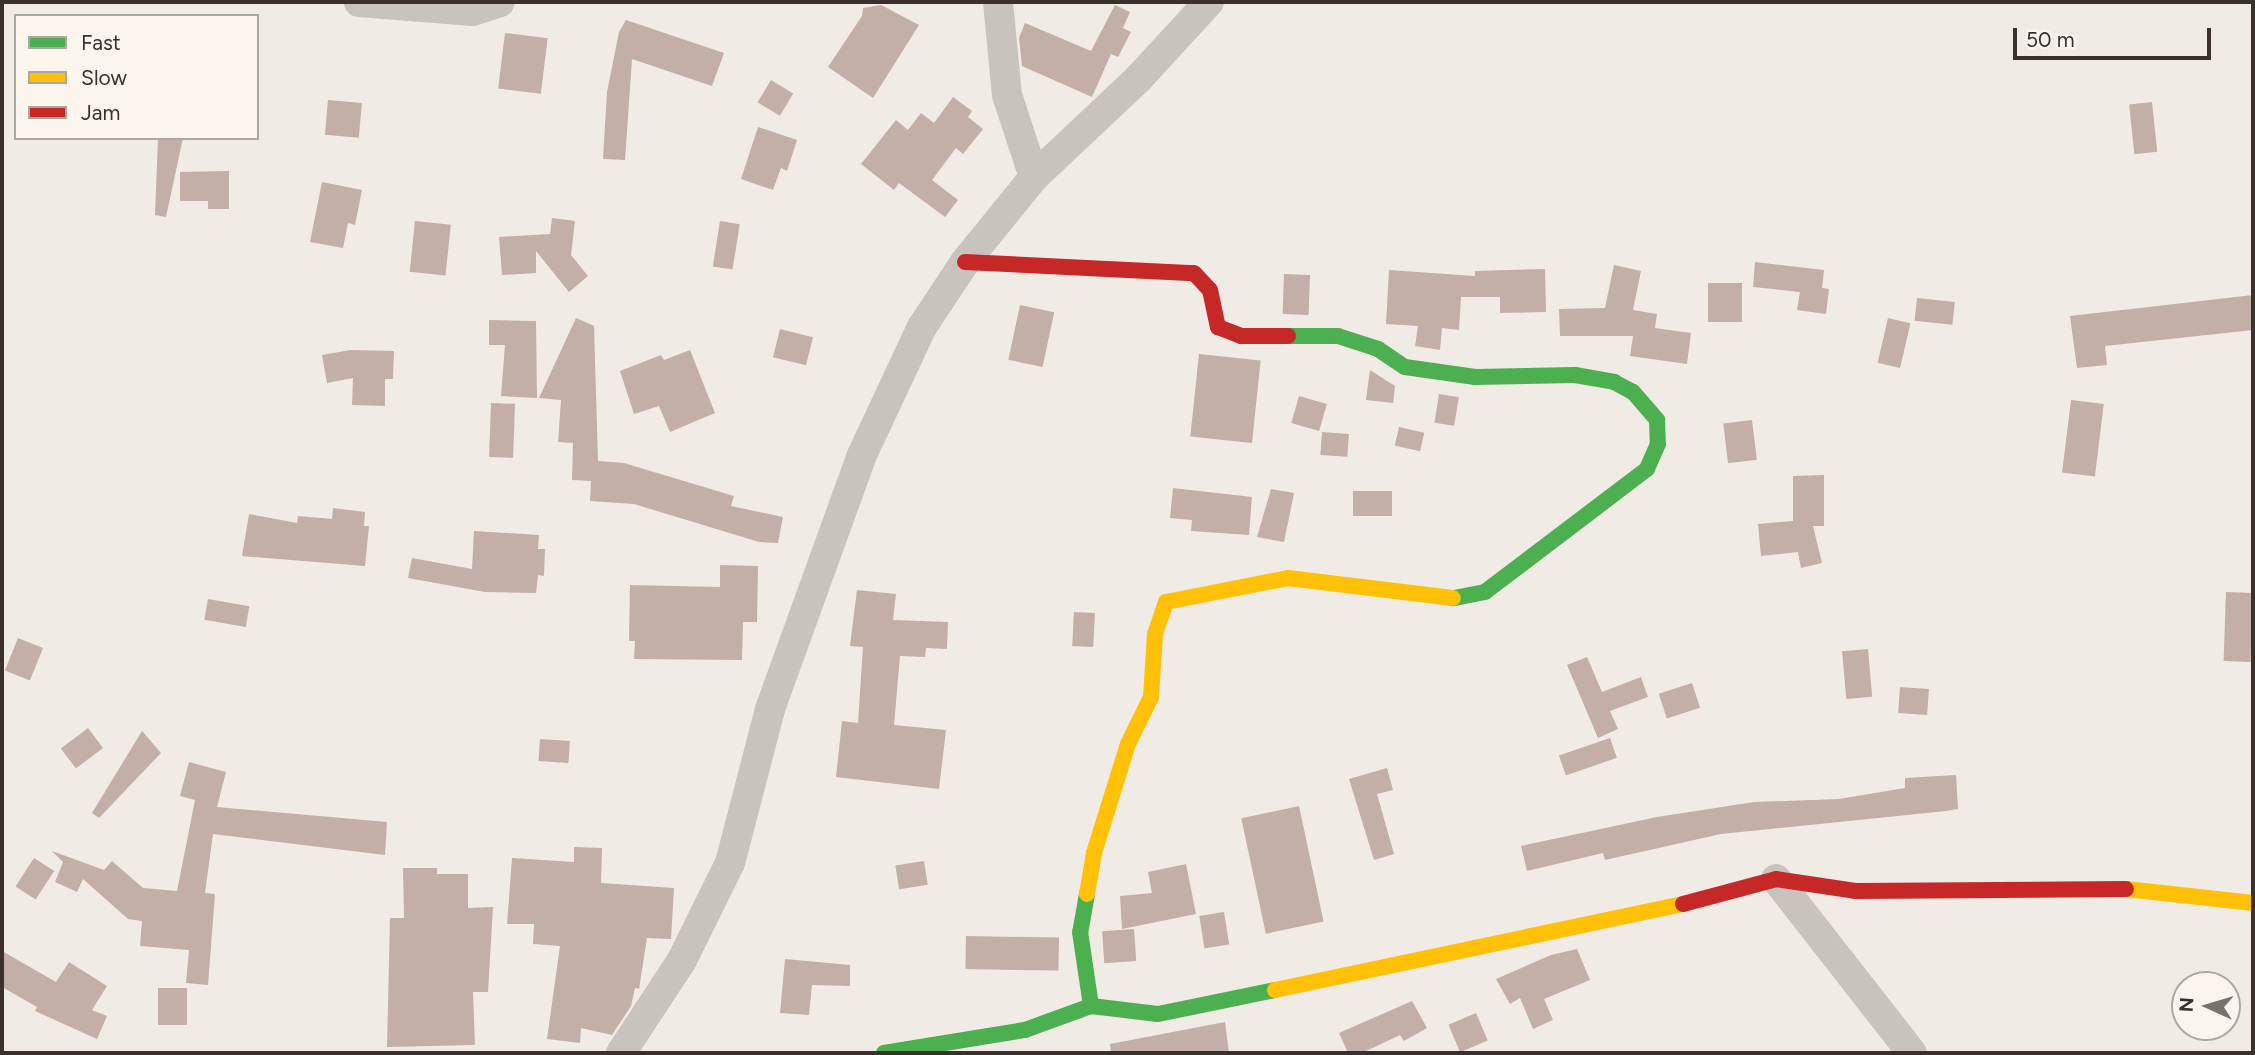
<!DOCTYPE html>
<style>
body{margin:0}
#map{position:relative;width:2255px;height:1055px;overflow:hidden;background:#f0ebe5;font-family:Figtree,sans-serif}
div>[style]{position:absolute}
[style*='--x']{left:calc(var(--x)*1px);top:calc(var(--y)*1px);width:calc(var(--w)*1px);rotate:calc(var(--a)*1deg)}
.building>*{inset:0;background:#c3afa7;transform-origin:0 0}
.street>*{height:30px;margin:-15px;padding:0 15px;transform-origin:15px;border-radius:15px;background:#c9c3be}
.fast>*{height:16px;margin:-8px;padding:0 8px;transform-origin:8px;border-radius:8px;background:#4caf50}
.slow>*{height:16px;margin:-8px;padding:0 8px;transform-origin:8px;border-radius:8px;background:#ffc107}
.jam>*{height:16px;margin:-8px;padding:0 8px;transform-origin:8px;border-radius:8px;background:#c62828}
span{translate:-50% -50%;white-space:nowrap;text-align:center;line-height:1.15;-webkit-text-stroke:7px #fbf5ee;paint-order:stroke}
.frame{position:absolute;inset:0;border:4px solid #3b302b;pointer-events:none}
.legend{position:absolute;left:14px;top:14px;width:245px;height:126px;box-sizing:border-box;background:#fbf5ee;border:2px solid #aea6a0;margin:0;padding:9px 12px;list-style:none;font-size:21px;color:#3b302b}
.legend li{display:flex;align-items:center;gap:14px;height:35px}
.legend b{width:35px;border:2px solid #aea6a0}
.north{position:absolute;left:2171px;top:971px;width:70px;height:70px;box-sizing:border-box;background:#fbf5ee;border:2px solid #aea6a0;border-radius:50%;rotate:274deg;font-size:19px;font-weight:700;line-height:28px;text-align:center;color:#3b302b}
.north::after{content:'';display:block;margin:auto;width:24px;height:32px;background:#7a716c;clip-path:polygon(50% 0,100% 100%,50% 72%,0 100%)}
.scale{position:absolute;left:2013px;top:28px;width:198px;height:32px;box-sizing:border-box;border:4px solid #3b302b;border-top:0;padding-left:9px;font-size:21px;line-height:24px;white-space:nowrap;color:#3b302b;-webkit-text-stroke:5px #fbf5ee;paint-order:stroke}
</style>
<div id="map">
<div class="building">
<div style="clip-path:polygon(881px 5px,919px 25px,873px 98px,828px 67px,862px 16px,863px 8px)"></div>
<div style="clip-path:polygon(1115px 5px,1130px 12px,1123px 28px,1131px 32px,1118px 57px,1111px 54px,1092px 97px,1022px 66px,1019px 38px,1025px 23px,1091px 51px)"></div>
<div style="clip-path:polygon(626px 20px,724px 53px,712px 86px,632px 59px,625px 160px,603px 159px,607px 92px,619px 32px)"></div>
<div style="left:505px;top:33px;width:43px;height:56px;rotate:7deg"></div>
<div style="left:771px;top:80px;width:26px;height:26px;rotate:31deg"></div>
<div style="clip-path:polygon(953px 97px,972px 111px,968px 117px,983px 129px,963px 154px,956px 148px,932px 180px,958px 200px,945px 217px,899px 183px,894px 190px,861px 164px,896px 120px,908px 130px,921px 113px,934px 123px)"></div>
<div style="left:328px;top:100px;width:34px;height:35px;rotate:5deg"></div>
<div style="left:2152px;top:102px;width:50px;height:23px;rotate:84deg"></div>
<div style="clip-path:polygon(758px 127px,797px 140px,787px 171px,781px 168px,773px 190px,741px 179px)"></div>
<div style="clip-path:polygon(158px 138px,183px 138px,166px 217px,155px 215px)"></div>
<div style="clip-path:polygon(229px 171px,229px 209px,208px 209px,208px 201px,180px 201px,180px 172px)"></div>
<div style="clip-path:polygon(322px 182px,362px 190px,355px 225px,348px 223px,343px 248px,310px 242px)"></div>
<div style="clip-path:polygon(552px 218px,575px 221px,571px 255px,588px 276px,569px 292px,536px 251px,536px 273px,502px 275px,499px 237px,550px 234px)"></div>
<div style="left:415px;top:221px;width:36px;height:51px;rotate:6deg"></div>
<div style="left:720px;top:221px;width:20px;height:46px;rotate:9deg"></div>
<div style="clip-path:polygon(1755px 262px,1824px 270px,1822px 288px,1829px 289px,1826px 314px,1797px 310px,1800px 292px,1753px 287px)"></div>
<div style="clip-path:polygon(1614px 265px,1641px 271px,1633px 310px,1657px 314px,1655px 328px,1691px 333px,1687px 364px,1630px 356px,1633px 336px,1560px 336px,1559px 309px,1605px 308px)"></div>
<div style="clip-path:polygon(1545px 269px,1546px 312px,1500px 313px,1500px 297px,1461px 297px,1459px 330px,1442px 328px,1440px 350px,1415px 346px,1418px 326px,1386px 324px,1389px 270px,1475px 276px,1475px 271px)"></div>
<div style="left:1284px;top:274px;width:26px;height:40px;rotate:2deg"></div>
<div style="left:1708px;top:283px;width:34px;height:39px"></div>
<div style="clip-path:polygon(2253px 295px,2253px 330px,2105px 346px,2107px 365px,2077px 368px,2070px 316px)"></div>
<div style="left:1917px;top:298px;width:38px;height:23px;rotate:6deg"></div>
<div style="left:1020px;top:305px;width:35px;height:56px;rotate:12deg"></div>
<div style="clip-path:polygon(576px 318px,594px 326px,598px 461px,624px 463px,734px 496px,731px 506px,783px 517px,778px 543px,759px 542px,634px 504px,590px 501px,591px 481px,572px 480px,573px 443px,558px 442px,561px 400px,539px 398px)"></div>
<div style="left:1888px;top:318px;width:23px;height:46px;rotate:13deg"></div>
<div style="clip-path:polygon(489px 320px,536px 321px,537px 398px,501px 396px,505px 345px,489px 345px)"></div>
<div style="left:780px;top:329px;width:34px;height:29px;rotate:14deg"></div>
<div style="clip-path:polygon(350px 350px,394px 351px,393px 379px,385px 379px,385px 406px,352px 405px,353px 378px,327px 383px,322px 355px)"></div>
<div style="clip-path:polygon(690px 350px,715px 413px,670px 432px,659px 406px,634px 414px,620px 371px,661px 355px,664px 360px)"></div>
<div style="left:1199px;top:354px;width:62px;height:83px;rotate:6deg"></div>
<div style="clip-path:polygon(1370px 370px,1395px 386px,1393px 403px,1366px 400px)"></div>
<div style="left:1439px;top:394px;width:20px;height:29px;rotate:9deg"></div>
<div style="left:1299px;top:396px;width:29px;height:28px;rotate:16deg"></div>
<div style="left:2071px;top:400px;width:33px;height:73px;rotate:7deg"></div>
<div style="left:491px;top:403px;width:24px;height:54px;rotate:2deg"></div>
<div style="left:1752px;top:420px;width:40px;height:29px;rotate:83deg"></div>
<div style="left:1399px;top:427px;width:26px;height:19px;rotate:13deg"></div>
<div style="left:1322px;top:432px;width:27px;height:23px;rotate:4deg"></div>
<div style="clip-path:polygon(1824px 475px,1824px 526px,1813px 526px,1822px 563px,1801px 568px,1798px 552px,1761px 556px,1758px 524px,1793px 521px,1793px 476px)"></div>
<div style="clip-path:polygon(1173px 488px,1252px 497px,1249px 535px,1191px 531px,1192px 520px,1170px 518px)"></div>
<div style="clip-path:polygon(1271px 489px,1294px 493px,1284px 542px,1257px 537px)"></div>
<div style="left:1392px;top:491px;width:25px;height:39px;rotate:90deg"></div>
<div style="clip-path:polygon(333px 508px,365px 512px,364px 526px,369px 526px,365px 566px,242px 556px,249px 514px,297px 523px,298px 516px,332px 519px)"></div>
<div style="clip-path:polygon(474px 531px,539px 535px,538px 549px,545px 549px,544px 576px,538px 575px,536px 593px,485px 592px,408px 578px,412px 558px,472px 569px)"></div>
<div style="clip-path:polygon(720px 565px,758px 566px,757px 622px,743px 622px,742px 660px,634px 659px,635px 641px,629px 641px,630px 585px,720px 587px)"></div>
<div style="clip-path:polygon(857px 590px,896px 594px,893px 620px,948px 622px,947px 649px,926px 648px,925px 657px,900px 656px,894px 725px,946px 730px,939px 789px,836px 777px,842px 721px,858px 723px,863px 647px,850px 646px)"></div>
<div style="left:2226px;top:592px;width:27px;height:69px;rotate:2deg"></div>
<div style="left:208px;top:599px;width:42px;height:21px;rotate:10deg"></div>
<div style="left:1074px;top:612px;width:21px;height:34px;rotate:3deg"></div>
<div style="left:18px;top:638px;width:27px;height:35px;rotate:22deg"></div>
<div style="left:1868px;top:649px;width:48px;height:26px;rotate:85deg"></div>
<div style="clip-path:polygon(1587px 657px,1602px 692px,1641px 677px,1648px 697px,1610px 711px,1618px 729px,1598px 738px,1567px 665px)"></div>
<div style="left:1692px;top:683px;width:26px;height:35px;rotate:72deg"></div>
<div style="left:1900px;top:687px;width:29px;height:26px;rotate:4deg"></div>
<div style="left:88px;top:728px;width:25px;height:34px;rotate:53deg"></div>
<div style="clip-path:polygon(142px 731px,161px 753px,99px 818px,92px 813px)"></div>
<div style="left:1610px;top:738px;width:21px;height:54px;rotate:71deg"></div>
<div style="left:540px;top:739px;width:30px;height:22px;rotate:4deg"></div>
<div style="clip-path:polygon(189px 762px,226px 772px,217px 807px,387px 822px,385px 855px,213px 834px,205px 893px,215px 894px,208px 985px,186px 983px,189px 950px,140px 946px,142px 921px,128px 919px,83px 879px,77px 892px,55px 882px,63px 862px,52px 851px,104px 870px,112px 861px,143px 888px,177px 891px,195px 800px,180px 796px)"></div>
<div style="clip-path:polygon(1387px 768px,1393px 790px,1377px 794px,1394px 854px,1374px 860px,1349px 779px)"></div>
<div style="clip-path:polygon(1956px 775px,1958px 809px,1946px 811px,1721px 834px,1605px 860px,1603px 853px,1527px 871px,1521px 846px,1657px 817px,1754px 802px,1839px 799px,1905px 788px,1905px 778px)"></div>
<div style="left:1299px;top:806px;width:118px;height:59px;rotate:78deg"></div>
<div style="clip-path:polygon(574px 847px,602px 848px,601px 883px,674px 888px,671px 939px,647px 938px,639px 989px,635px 988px,631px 1006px,612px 1035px,581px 1028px,580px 1043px,547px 1039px,560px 946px,533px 944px,534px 924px,507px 924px,512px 858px,574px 862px)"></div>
<div style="left:34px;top:858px;width:24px;height:34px;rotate:33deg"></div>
<div style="left:924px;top:861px;width:24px;height:29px;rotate:81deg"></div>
<div style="clip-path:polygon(1186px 864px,1196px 914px,1122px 929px,1120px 896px,1152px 893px,1148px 872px)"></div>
<div style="clip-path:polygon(403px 868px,437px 868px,437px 874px,468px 874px,468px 908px,493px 907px,488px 992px,473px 992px,475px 1045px,387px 1047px,390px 918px,404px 918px)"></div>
<div style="left:1224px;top:912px;width:33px;height:25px;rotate:81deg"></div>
<div style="left:1134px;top:929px;width:32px;height:32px;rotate:86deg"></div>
<div style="left:966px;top:936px;width:93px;height:33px;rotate:1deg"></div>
<div style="clip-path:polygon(1577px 949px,1590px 980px,1544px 999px,1553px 1020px,1533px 1029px,1520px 998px,1510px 1004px,1496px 979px,1551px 955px)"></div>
<div style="clip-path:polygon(2px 951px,56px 982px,69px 962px,107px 986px,92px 1010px,107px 1016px,97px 1039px,35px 1011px,37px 1007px,2px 987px)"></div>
<div style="clip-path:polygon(785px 959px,850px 965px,850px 986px,812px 985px,809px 1015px,780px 1013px)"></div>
<div style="left:187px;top:988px;width:37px;height:29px;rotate:90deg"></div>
<div style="clip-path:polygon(1412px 1001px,1427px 1028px,1404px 1041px,1400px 1035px,1362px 1053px,1348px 1053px,1339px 1033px)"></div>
<div style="left:1476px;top:1013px;width:30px;height:30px;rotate:67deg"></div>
<div style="clip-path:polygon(1225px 1022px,1229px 1053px,1111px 1053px,1110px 1044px)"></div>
</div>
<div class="street">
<div style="--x:359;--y:2;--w:114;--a:4.5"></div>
<div style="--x:473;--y:11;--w:28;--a:-18"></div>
<div style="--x:998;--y:2;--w:93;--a:84.5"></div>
<div style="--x:1007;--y:95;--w:86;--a:71.8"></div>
<div style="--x:1776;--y:879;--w:221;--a:52"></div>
<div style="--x:621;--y:1053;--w:111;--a:-56.7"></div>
<div style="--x:682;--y:960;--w:108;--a:-63.7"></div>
<div style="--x:730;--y:863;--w:159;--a:-75.4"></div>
<div style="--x:770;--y:709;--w:268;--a:-70.1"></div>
<div style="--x:861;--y:457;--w:144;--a:-64.9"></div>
<div style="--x:922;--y:327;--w:78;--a:-56.5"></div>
<div style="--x:965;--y:262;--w:109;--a:-50.9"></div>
<div style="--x:1034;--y:177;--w:144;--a:-43.3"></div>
<div style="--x:1139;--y:78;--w:103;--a:-47.4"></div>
</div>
<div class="fast">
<div style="--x:1288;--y:336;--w:50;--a:0"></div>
<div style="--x:1338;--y:336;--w:42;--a:18"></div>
<div style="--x:1378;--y:349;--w:32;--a:34"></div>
<div style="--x:1405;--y:367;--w:71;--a:8.1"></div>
<div style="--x:1475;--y:377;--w:100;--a:-1.1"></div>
<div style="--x:1575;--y:375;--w:40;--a:10"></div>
<div style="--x:1614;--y:382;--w:21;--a:28"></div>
<div style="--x:1633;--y:392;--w:37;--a:49"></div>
<div style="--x:1657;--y:420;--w:24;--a:88"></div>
<div style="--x:1658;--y:444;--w:27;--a:114"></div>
<div style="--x:1647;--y:469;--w:203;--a:142.8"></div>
<div style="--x:1485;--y:592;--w:33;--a:169"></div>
<div style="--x:1087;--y:894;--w:39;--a:100"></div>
<div style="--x:1080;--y:932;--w:75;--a:81.5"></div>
<div style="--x:884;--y:1053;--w:143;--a:-9.3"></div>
<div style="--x:1025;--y:1030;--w:70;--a:-20"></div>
<div style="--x:1091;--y:1006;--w:67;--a:6.8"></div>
<div style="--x:1158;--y:1014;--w:119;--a:-11.6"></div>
</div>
<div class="slow">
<div style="--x:2126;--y:889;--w:128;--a:6.3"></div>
<div style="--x:1087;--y:894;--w:42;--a:-80.3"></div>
<div style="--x:1094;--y:853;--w:114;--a:-72.7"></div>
<div style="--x:1128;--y:744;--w:52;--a:-63.9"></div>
<div style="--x:1151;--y:697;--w:63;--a:-86.4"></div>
<div style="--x:1155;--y:634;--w:34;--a:-71"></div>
<div style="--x:1166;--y:602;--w:124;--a:-11.1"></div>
<div style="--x:1288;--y:578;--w:166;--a:6.9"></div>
<div style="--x:1275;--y:990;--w:417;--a:-11.9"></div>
</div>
<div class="jam">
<div style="--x:965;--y:262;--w:229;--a:2.8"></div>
<div style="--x:1194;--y:273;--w:23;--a:47"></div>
<div style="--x:1210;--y:290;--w:38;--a:78"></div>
<div style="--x:1218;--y:327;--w:25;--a:21"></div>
<div style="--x:1241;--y:336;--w:47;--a:0"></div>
<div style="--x:1683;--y:904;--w:96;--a:-15"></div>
<div style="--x:1776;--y:879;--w:80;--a:8.6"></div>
<div style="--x:1855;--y:891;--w:271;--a:-0.4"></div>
</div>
<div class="frame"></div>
<ul class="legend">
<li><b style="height:9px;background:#4caf50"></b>Fast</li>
<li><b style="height:9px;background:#ffc107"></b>Slow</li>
<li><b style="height:9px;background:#c62828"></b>Jam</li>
</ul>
<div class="north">N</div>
<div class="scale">50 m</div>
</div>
